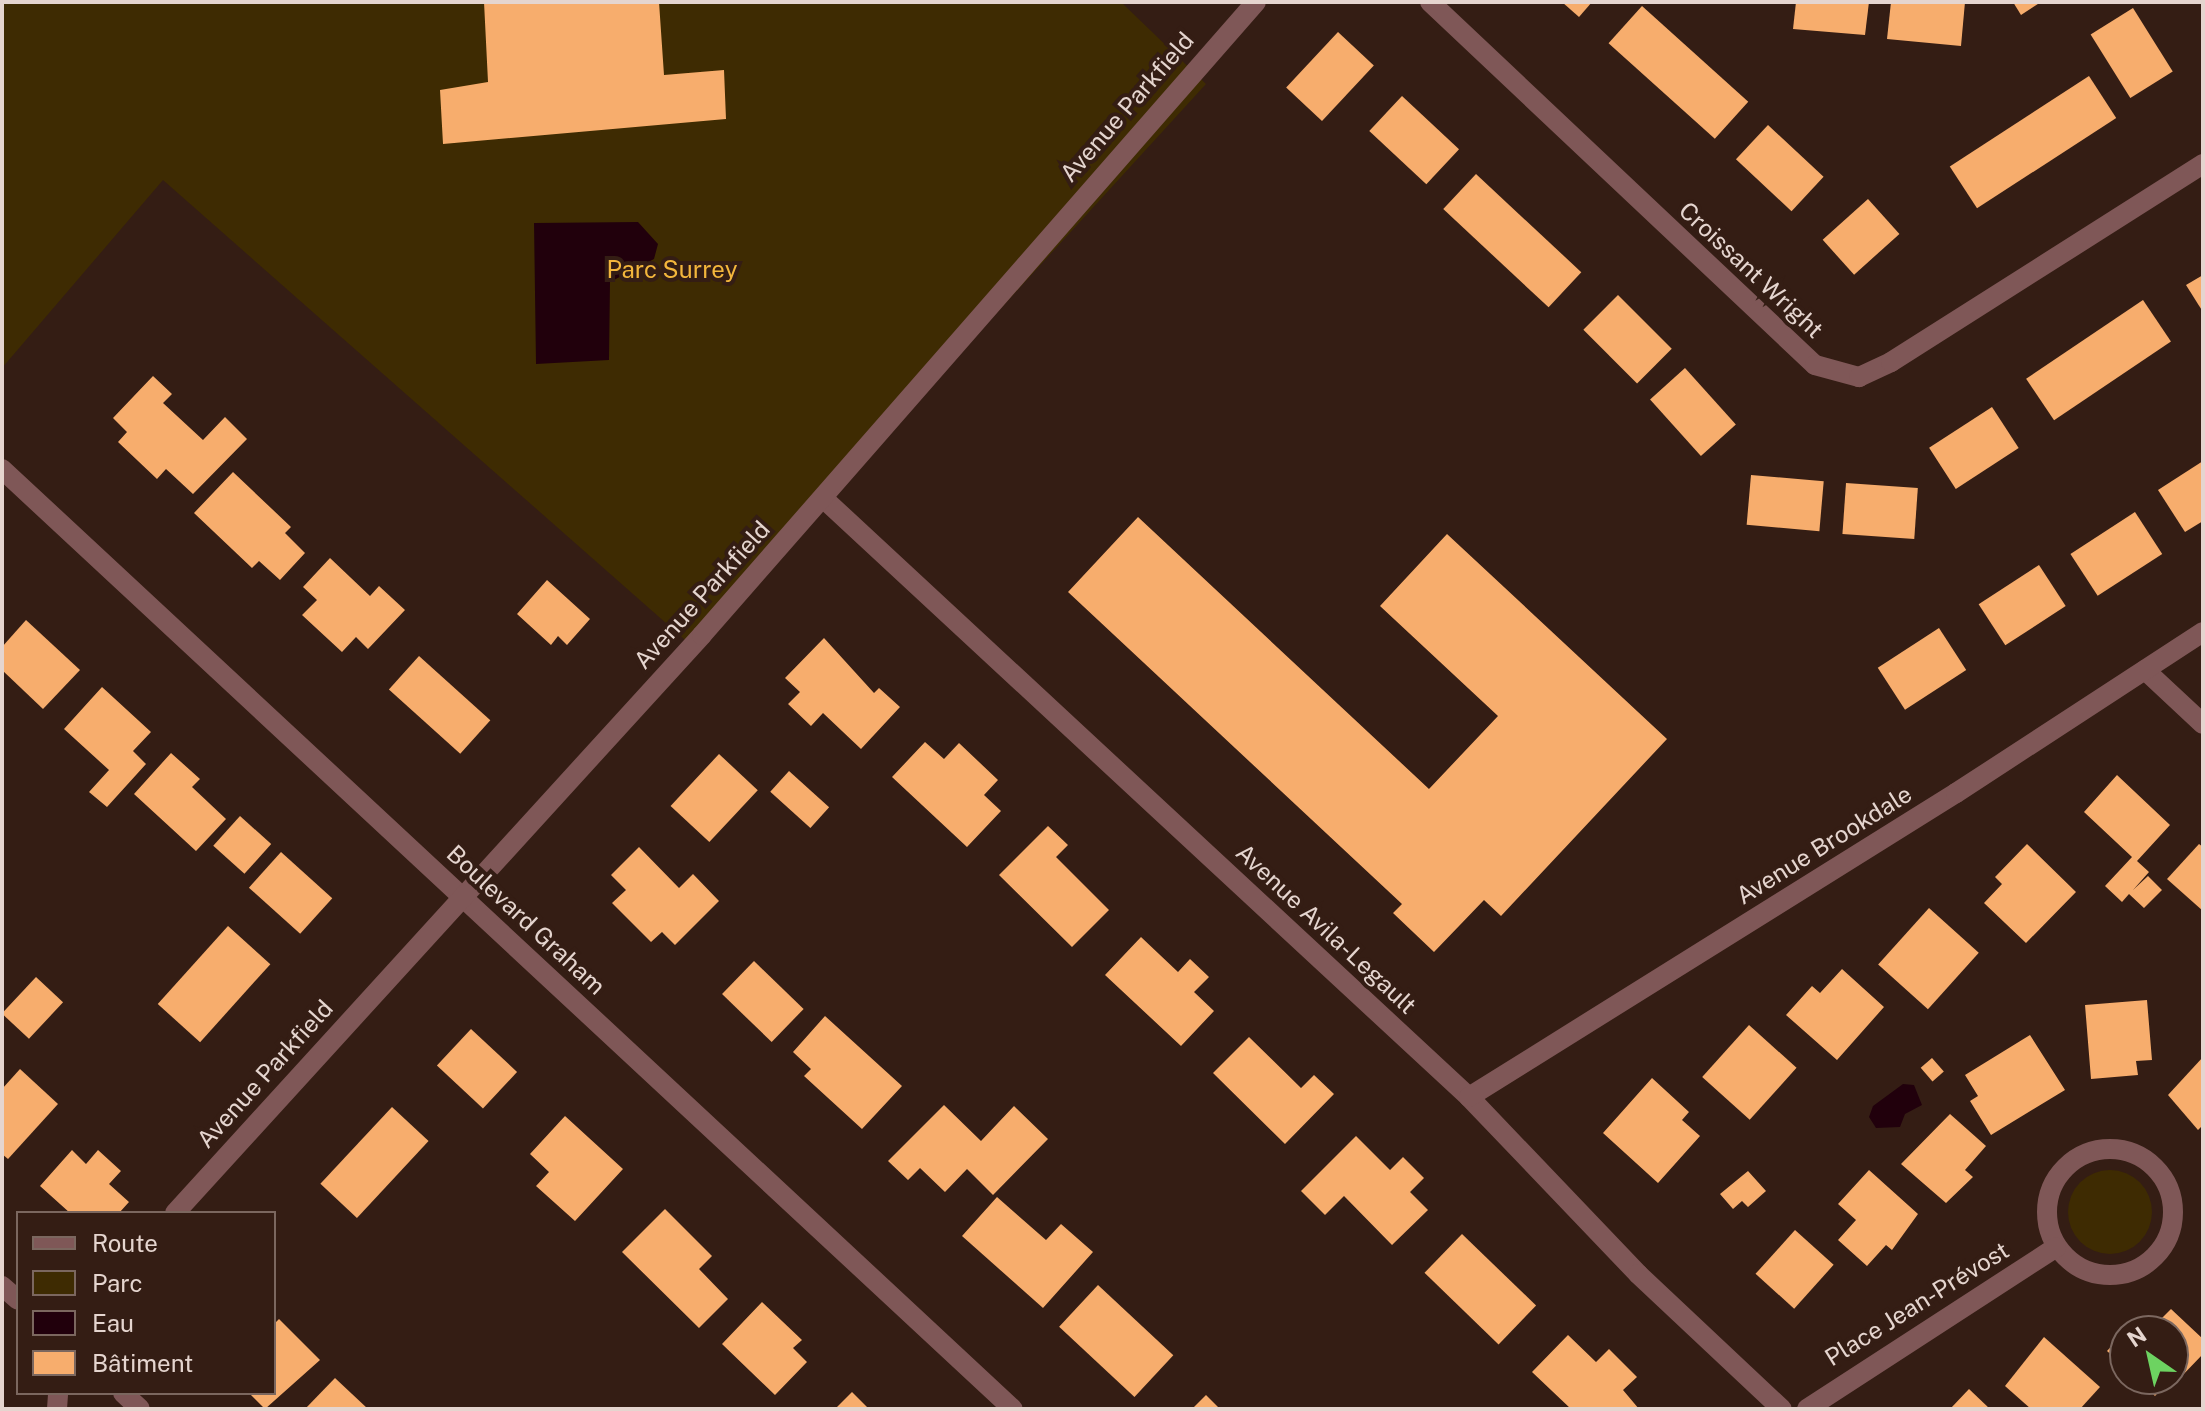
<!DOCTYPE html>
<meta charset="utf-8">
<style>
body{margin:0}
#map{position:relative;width:2205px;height:1411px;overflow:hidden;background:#341d14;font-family:"Public Sans",sans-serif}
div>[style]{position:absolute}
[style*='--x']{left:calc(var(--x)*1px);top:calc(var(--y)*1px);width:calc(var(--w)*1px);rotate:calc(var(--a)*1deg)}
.green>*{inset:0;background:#3e2b02}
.round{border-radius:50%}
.water>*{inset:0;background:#21000c}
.building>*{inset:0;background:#f7ad6d;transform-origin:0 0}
.street>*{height:20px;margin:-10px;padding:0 10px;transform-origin:10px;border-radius:10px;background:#7f5757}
.street>.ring{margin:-10px;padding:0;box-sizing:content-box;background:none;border:20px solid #7f5757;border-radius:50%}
span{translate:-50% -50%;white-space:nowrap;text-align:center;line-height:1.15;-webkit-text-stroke:8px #341d14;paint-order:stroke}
.street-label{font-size:24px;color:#e5d5cf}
.park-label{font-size:24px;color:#f3b63c}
.frame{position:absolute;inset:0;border:4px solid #e5d5cf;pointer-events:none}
.legend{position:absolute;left:16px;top:1211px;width:260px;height:184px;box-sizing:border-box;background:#341d14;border:2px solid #7b675f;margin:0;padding:10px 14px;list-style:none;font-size:24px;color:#e5d5cf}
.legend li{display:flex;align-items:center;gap:16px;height:40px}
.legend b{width:40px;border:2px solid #7b675f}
.north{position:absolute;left:2109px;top:1315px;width:80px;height:80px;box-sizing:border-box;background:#341d14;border:2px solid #7b675f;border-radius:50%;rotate:326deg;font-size:22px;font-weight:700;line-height:32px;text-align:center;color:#e5d5cf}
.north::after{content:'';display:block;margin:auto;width:28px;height:36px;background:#6dd361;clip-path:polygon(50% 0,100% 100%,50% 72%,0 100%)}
</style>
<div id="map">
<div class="green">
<div style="clip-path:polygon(2px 2px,1121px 2px,1206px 84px,692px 646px,163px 180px,2px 368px)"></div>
<div class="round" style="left:2068px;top:1170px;width:84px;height:84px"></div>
</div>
<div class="water">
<div style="clip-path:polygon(638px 222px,658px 244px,654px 259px,610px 282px,609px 360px,536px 364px,534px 223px)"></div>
<div style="clip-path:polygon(1903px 1084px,1914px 1085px,1922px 1105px,1905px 1114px,1900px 1127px,1876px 1128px,1869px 1117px,1873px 1106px)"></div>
</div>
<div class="building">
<div style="clip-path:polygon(484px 2px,659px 2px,664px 75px,724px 70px,726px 119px,443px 144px,440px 90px,488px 82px)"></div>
<div style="clip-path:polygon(1562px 2px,1592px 2px,1579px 17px)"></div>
<div style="clip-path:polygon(1796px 2px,1869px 2px,1865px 35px,1793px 29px)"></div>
<div style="clip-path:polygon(1891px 2px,1965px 2px,1961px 46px,1887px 39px)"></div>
<div style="clip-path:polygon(2013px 2px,2041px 2px,2021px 15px)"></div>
<div style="left:1642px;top:6px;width:143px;height:50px;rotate:42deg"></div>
<div style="left:2133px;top:8px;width:75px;height:50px;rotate:58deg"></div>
<div style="left:1338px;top:32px;width:49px;height:76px;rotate:43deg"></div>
<div style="left:2089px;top:76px;width:50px;height:166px;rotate:57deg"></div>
<div style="left:1402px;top:96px;width:78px;height:48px;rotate:43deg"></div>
<div style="left:1768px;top:125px;width:76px;height:47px;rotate:43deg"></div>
<div style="left:1476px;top:174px;width:144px;height:48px;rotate:43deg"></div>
<div style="left:1868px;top:199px;width:47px;height:61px;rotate:48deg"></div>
<div style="clip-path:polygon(2203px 275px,2203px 312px,2186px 285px)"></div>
<div style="left:1618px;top:295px;width:76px;height:49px;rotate:45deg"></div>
<div style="left:2143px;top:300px;width:50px;height:141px;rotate:56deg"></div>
<div style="left:1685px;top:368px;width:76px;height:47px;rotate:48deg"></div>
<div style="clip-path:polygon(153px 376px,172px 394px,163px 403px,203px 440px,225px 417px,247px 439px,193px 494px,166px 469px,157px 479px,118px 442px,127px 432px,113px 418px)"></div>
<div style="left:1992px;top:407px;width:49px;height:75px;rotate:57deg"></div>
<div style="clip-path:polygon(2203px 461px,2203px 521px,2185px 532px,2158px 490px)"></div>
<div style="clip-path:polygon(233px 472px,291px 527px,285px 533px,305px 553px,280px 580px,259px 561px,252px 568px,194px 513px)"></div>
<div style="left:1751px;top:475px;width:73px;height:50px;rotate:5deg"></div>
<div style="left:1846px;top:483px;width:72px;height:51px;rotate:4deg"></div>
<div style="left:2135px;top:512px;width:50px;height:77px;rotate:57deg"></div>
<div style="clip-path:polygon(1138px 517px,1429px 789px,1498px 716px,1380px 606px,1447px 534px,1667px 739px,1501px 916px,1484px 900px,1434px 952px,1393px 913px,1402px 904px,1068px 592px)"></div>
<div style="clip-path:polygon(330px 558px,370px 596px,379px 586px,405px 610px,368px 649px,356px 637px,342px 652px,302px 615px,317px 600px,303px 587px)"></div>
<div style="left:2039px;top:565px;width:49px;height:72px;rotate:57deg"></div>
<div style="clip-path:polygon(547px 580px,590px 619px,567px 645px,558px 636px,551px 645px,517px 614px)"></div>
<div style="clip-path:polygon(26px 620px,80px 670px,43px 709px,2px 670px,2px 647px)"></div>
<div style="left:1939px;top:628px;width:50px;height:73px;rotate:57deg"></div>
<div style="clip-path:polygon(824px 638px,874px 693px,879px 688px,900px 707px,861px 749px,823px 713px,811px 726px,788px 704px,800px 692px,785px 678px)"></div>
<div style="left:419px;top:656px;width:96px;height:45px;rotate:42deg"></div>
<div style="clip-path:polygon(102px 687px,151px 732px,133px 751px,146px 764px,107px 807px,89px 792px,109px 770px,64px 729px)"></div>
<div style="clip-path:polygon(925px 742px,944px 759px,959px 743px,998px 780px,984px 795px,1001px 811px,967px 847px,892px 777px)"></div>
<div style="clip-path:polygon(171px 753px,200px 779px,192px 787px,226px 819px,196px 851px,134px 794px)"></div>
<div style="left:719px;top:754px;width:53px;height:71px;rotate:43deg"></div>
<div style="left:789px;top:771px;width:54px;height:28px;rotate:42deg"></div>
<div style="clip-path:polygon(2117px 775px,2170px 825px,2137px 861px,2149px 872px,2133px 890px,2148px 876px,2162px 890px,2144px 908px,2129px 894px,2122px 902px,2105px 886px,2132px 857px,2084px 812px)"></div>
<div style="left:240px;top:816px;width:42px;height:40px;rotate:42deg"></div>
<div style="clip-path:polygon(1048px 826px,1068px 845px,1056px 857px,1109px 910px,1072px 947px,999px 875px)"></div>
<div style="clip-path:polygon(2027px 844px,2076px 892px,2026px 943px,1984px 903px,2002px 884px,1995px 877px)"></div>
<div style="clip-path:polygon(2199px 844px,2203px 847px,2203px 911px,2167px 879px)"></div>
<div style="clip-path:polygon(639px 847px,679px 888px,693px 874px,719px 901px,675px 945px,662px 932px,651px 942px,612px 903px,626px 890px,611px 875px)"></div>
<div style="left:281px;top:852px;width:69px;height:48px;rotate:42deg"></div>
<div style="left:1929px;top:908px;width:67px;height:76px;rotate:42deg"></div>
<div style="left:228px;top:926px;width:57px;height:105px;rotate:42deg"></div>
<div style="clip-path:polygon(1141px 937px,1178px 972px,1190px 959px,1209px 977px,1194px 992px,1214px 1011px,1181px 1046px,1105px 975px)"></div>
<div style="left:754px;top:961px;width:69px;height:46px;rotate:44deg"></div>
<div style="clip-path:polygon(1842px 969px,1884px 1007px,1837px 1060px,1786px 1015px,1812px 986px,1820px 993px)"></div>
<div style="left:36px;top:977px;width:37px;height:50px;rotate:43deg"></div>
<div style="clip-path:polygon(2147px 1000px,2152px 1060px,2136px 1061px,2138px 1075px,2091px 1079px,2085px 1005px)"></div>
<div style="clip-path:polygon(825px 1016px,902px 1086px,862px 1129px,804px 1076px,811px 1069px,793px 1052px)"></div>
<div style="left:1749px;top:1025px;width:64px;height:70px;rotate:42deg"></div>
<div style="left:471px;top:1029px;width:63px;height:50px;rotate:43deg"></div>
<div style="clip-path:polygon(2030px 1035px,2065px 1090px,1991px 1135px,1970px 1101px,1978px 1096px,1965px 1075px)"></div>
<div style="clip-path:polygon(1249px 1037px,1301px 1088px,1314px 1075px,1334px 1094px,1285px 1144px,1213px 1073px)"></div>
<div style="clip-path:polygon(2203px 1057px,2203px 1125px,2198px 1130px,2168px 1095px)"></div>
<div style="left:1932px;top:1058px;width:18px;height:15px;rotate:49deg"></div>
<div style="clip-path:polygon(20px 1069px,58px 1104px,8px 1159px,2px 1154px,2px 1089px)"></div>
<div style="clip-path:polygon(1652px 1078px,1689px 1112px,1682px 1120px,1700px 1136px,1658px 1183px,1603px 1133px)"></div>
<div style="clip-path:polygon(944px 1105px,981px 1141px,1014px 1106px,1048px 1139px,993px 1195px,967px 1169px,945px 1192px,920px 1168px,908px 1180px,888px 1161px)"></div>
<div style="left:392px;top:1107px;width:50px;height:105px;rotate:43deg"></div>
<div style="clip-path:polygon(1950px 1114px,1986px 1146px,1965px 1170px,1973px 1177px,1946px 1203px,1901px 1164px)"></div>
<div style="clip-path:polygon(565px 1116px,623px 1169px,575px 1221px,536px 1186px,549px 1172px,530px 1154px)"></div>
<div style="clip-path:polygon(1356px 1136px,1390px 1170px,1403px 1157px,1424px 1178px,1410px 1192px,1428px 1210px,1392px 1245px,1344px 1196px,1325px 1215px,1301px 1191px)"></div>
<div style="clip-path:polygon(72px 1150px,86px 1164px,98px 1150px,121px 1171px,109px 1184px,129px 1202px,119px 1213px,70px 1213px,40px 1186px)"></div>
<div style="clip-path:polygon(1869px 1170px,1918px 1214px,1892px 1250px,1886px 1245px,1867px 1266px,1838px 1240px,1856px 1220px,1838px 1204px)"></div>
<div style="clip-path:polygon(1748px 1171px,1766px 1191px,1748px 1207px,1742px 1201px,1733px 1209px,1720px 1194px)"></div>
<div style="clip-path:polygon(997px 1197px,1046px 1240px,1061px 1224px,1093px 1252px,1043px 1308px,962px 1236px)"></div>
<div style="clip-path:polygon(665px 1209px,712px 1256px,699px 1269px,728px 1299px,699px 1328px,622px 1252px)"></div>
<div style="left:1795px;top:1230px;width:52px;height:59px;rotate:42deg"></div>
<div style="left:1462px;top:1234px;width:103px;height:54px;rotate:44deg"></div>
<div style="left:1098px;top:1285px;width:103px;height:57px;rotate:43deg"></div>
<div style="clip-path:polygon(762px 1302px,802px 1340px,793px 1348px,807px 1362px,775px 1395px,722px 1344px)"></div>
<div style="clip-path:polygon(2171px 1309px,2203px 1339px,2203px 1354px,2178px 1380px,2173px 1374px,2173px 1331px,2126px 1331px,2140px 1317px,2152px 1328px)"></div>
<div style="clip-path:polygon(279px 1319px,320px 1360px,265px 1409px,249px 1393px,274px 1393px,274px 1324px)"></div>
<div style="clip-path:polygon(2125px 1332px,2125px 1367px,2107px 1351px)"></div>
<div style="clip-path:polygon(1568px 1335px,1596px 1362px,1609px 1349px,1637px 1377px,1623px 1390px,1639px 1409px,1571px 1409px,1532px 1372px)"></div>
<div style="clip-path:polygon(2044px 1337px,2100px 1387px,2080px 1409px,2031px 1409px,2005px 1386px)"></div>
<div style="clip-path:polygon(335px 1378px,368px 1409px,305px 1409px)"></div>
<div style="clip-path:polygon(2137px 1379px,2170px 1379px,2155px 1396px)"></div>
<div style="clip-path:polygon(1969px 1389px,1990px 1409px,1951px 1408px)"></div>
<div style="clip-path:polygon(852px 1392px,869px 1409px,835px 1409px)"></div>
<div style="clip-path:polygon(1206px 1395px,1220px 1409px,1192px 1409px)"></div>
</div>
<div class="street">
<div style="--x:1430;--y:2;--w:529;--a:43.32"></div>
<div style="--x:1815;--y:365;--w:46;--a:15.3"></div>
<div style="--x:1859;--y:377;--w:35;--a:-25"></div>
<div style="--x:1891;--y:362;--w:370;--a:-32.4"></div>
<div style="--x:2;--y:469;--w:1380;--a:42.92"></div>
<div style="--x:823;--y:498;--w:881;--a:42.84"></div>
<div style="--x:1469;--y:1097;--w:245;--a:46.3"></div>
<div style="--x:1638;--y:1274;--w:197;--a:43.2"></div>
<div style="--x:2145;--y:670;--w:79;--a:43"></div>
<div style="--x:1469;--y:1097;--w:574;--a:-31.97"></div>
<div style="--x:1956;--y:793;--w:295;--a:-33.1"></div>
<div class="ring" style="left:2047px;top:1149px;width:106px;height:106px"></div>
<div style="--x:175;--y:1213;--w:782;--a:-47.64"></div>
<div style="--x:702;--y:635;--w:841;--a:-48.81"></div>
<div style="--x:2;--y:1286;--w:21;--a:41"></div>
<div style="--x:123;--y:1393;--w:23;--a:43"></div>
<div style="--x:57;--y:1409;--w:16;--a:-86"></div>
<div style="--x:1807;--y:1409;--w:297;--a:-33"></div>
</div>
<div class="street-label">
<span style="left:1127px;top:107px;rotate:-49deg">Avenue Parkfield</span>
<span style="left:1751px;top:270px;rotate:43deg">Croissant Wright</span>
<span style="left:702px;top:595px;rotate:-48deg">Avenue Parkfield</span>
<span style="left:1824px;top:845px;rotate:-32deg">Avenue Brookdale</span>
<span style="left:526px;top:920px;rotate:43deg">Boulevard Graham</span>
<span style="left:1326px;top:929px;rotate:43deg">Avenue Avila-Legault</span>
<span style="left:265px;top:1074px;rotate:-48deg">Avenue Parkfield</span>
<span style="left:1917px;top:1304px;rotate:-32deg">Place Jean-Prévost</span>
</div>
<div class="park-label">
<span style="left:672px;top:270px">Parc Surrey</span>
</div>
<div class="frame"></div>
<ul class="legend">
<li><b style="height:10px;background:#7f5757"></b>Route</li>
<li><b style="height:22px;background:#3e2b02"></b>Parc</li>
<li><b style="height:22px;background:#21000c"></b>Eau</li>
<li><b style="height:22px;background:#f7ad6d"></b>Bâtiment</li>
</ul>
<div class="north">N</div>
</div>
